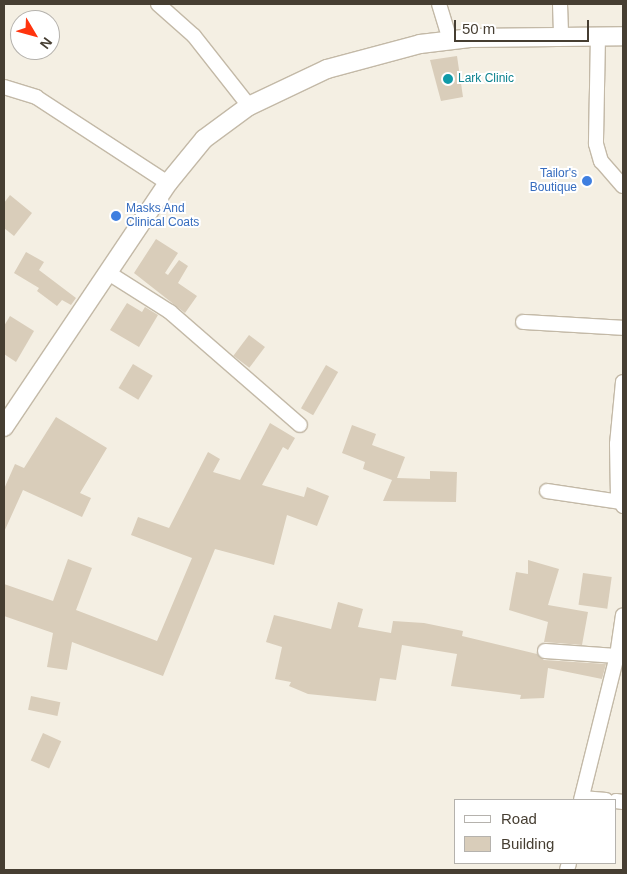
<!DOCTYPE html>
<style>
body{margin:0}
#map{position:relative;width:627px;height:874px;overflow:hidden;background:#f4efe3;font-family:Arial,sans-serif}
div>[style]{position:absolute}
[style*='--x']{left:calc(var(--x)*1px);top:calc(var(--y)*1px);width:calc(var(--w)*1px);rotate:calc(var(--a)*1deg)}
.building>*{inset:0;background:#d9cdba;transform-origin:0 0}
.roads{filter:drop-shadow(1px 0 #c3b9a7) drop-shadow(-1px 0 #c3b9a7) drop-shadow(0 1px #c3b9a7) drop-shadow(0 -1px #c3b9a7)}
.minor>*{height:14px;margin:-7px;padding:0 7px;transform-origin:7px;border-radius:7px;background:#fff}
.tertiary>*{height:18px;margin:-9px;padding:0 9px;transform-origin:9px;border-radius:9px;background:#fff}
.dots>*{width:14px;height:14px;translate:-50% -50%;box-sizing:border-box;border:2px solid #fff;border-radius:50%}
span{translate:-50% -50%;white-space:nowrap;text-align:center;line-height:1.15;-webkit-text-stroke:4px #fff;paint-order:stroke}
.culture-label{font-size:12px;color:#0d838f}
.left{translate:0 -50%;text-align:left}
.shop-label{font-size:12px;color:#366cbe}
.right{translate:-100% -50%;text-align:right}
.frame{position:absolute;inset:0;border:5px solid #463e32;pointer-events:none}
.legend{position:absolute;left:454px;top:799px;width:162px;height:65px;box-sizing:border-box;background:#fff;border:1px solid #b5b2ad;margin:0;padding:6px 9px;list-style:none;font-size:15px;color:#463e32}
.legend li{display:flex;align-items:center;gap:10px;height:25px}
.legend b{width:25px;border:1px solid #b5b2ad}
.north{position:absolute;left:10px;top:10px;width:50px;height:50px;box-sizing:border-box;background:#fff;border:1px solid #b5b2ad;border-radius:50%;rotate:127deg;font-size:14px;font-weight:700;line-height:20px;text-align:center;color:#463e32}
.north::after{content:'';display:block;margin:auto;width:18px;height:22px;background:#ff340e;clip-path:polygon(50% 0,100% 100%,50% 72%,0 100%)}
.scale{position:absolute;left:454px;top:20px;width:135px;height:22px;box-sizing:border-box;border:2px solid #463e32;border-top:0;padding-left:6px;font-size:15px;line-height:18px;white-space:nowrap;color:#463e32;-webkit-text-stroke:4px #fff;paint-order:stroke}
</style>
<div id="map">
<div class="building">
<div style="clip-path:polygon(457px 56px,463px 97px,441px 101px,430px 60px)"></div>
<div style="clip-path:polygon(10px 195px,32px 213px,14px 236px,4px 228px,4px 203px)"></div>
<div style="clip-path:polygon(156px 239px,178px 253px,165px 273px,168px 275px,179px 260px,188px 266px,178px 283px,197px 296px,185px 313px,134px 273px)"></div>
<div style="clip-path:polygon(26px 252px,44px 262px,39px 270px,76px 298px,71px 305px,62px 300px,57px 306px,37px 291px,39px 288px,14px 273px)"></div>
<div style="clip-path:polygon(127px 303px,142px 312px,145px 307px,158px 315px,139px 347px,110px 330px)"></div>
<div style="clip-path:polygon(10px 316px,34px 331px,16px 362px,4px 354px,4px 326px)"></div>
<div style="left:249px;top:335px;width:20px;height:26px;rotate:37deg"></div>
<div style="left:133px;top:364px;width:23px;height:28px;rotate:31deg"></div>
<div style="left:326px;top:365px;width:14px;height:50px;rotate:30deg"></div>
<div style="clip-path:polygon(56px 417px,107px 448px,80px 493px,91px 498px,82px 517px,23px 490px,4px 532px,4px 489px,15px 464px,24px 468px)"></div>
<div style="clip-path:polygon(270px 423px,295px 438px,288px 450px,283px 447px,262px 485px,304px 497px,307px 487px,329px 496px,317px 526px,287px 515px,274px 565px,215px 549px,163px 676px,72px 642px,67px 670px,47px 667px,53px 633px,4px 616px,4px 584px,53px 601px,68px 559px,92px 568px,76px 610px,157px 641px,192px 558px,131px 535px,138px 517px,169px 528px,208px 452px,220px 459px,213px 472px,240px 480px)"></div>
<div style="clip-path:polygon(352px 425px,376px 434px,372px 445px,405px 457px,397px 478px,430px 479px,430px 471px,457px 472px,456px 502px,383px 501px,392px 480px,363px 469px,365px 462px,342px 453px)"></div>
<div style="clip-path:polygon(528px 560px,559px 569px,548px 605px,588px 612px,582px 645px,544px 642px,548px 622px,509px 610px,516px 572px,528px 574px)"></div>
<div style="left:583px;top:573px;width:29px;height:32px;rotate:8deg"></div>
<div style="clip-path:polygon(338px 602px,363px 609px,358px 627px,391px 633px,393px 621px,424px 623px,463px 631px,462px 636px,537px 654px,544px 660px,606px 664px,602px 679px,548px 668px,544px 698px,520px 699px,521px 695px,451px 686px,457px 654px,402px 645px,396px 680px,380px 678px,376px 701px,308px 694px,289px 686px,291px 682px,275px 679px,282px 647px,266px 642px,274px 615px,331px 629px)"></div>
<div style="left:31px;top:696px;width:30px;height:14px;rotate:12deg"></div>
<div style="left:43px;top:733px;width:20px;height:30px;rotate:24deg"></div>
</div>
<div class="roads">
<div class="minor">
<div style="--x:158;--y:4;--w:48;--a:41.6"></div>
<div style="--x:194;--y:36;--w:89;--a:51.8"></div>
<div style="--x:439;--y:4;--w:37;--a:73"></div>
<div style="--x:560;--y:4;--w:32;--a:88"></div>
<div style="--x:598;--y:36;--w:108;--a:91.1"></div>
<div style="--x:596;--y:144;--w:18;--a:74"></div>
<div style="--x:601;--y:161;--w:33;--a:49"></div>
<div style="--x:4;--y:87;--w:34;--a:17"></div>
<div style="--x:36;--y:97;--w:158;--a:33.1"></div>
<div style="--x:107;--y:272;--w:75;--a:32.4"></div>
<div style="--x:170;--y:312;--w:172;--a:41"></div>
<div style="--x:523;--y:322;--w:100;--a:3.4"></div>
<div style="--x:623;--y:382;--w:62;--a:95.5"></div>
<div style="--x:617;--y:444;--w:50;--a:88.9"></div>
<div style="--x:618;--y:494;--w:13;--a:67"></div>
<div style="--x:547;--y:491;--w:75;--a:8.5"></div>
<div style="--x:545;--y:651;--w:72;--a:4"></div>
<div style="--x:582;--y:798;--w:24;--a:5"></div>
<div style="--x:581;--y:800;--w:148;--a:-76"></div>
<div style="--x:617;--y:656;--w:41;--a:-81.7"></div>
<div style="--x:616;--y:801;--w:7;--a:8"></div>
<div style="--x:567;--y:870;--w:7;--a:-74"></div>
</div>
<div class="tertiary">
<div style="--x:4;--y:427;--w:294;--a:-56.1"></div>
<div style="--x:168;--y:183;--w:57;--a:-50.7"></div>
<div style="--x:204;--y:139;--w:56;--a:-36.3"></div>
<div style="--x:249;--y:106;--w:86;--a:-25.4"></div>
<div style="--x:327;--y:69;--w:96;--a:-15"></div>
<div style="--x:420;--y:44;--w:50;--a:-6.8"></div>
<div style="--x:470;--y:38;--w:153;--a:-0.7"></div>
</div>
</div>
<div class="dots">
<div style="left:448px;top:79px;background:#0f9aa8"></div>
<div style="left:587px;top:181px;background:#3f7fe0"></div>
<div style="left:116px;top:216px;background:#3f7fe0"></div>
</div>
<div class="culture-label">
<span class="left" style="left:458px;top:79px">Lark Clinic</span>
</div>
<div class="shop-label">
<span class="right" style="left:577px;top:181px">Tailor's<br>Boutique</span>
<span class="left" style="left:126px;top:216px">Masks And<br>Clinical Coats</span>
</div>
<div class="frame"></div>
<ul class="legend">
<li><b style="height:6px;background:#fff"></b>Road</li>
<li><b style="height:14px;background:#d9cdba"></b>Building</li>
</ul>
<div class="north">N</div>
<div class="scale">50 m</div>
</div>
